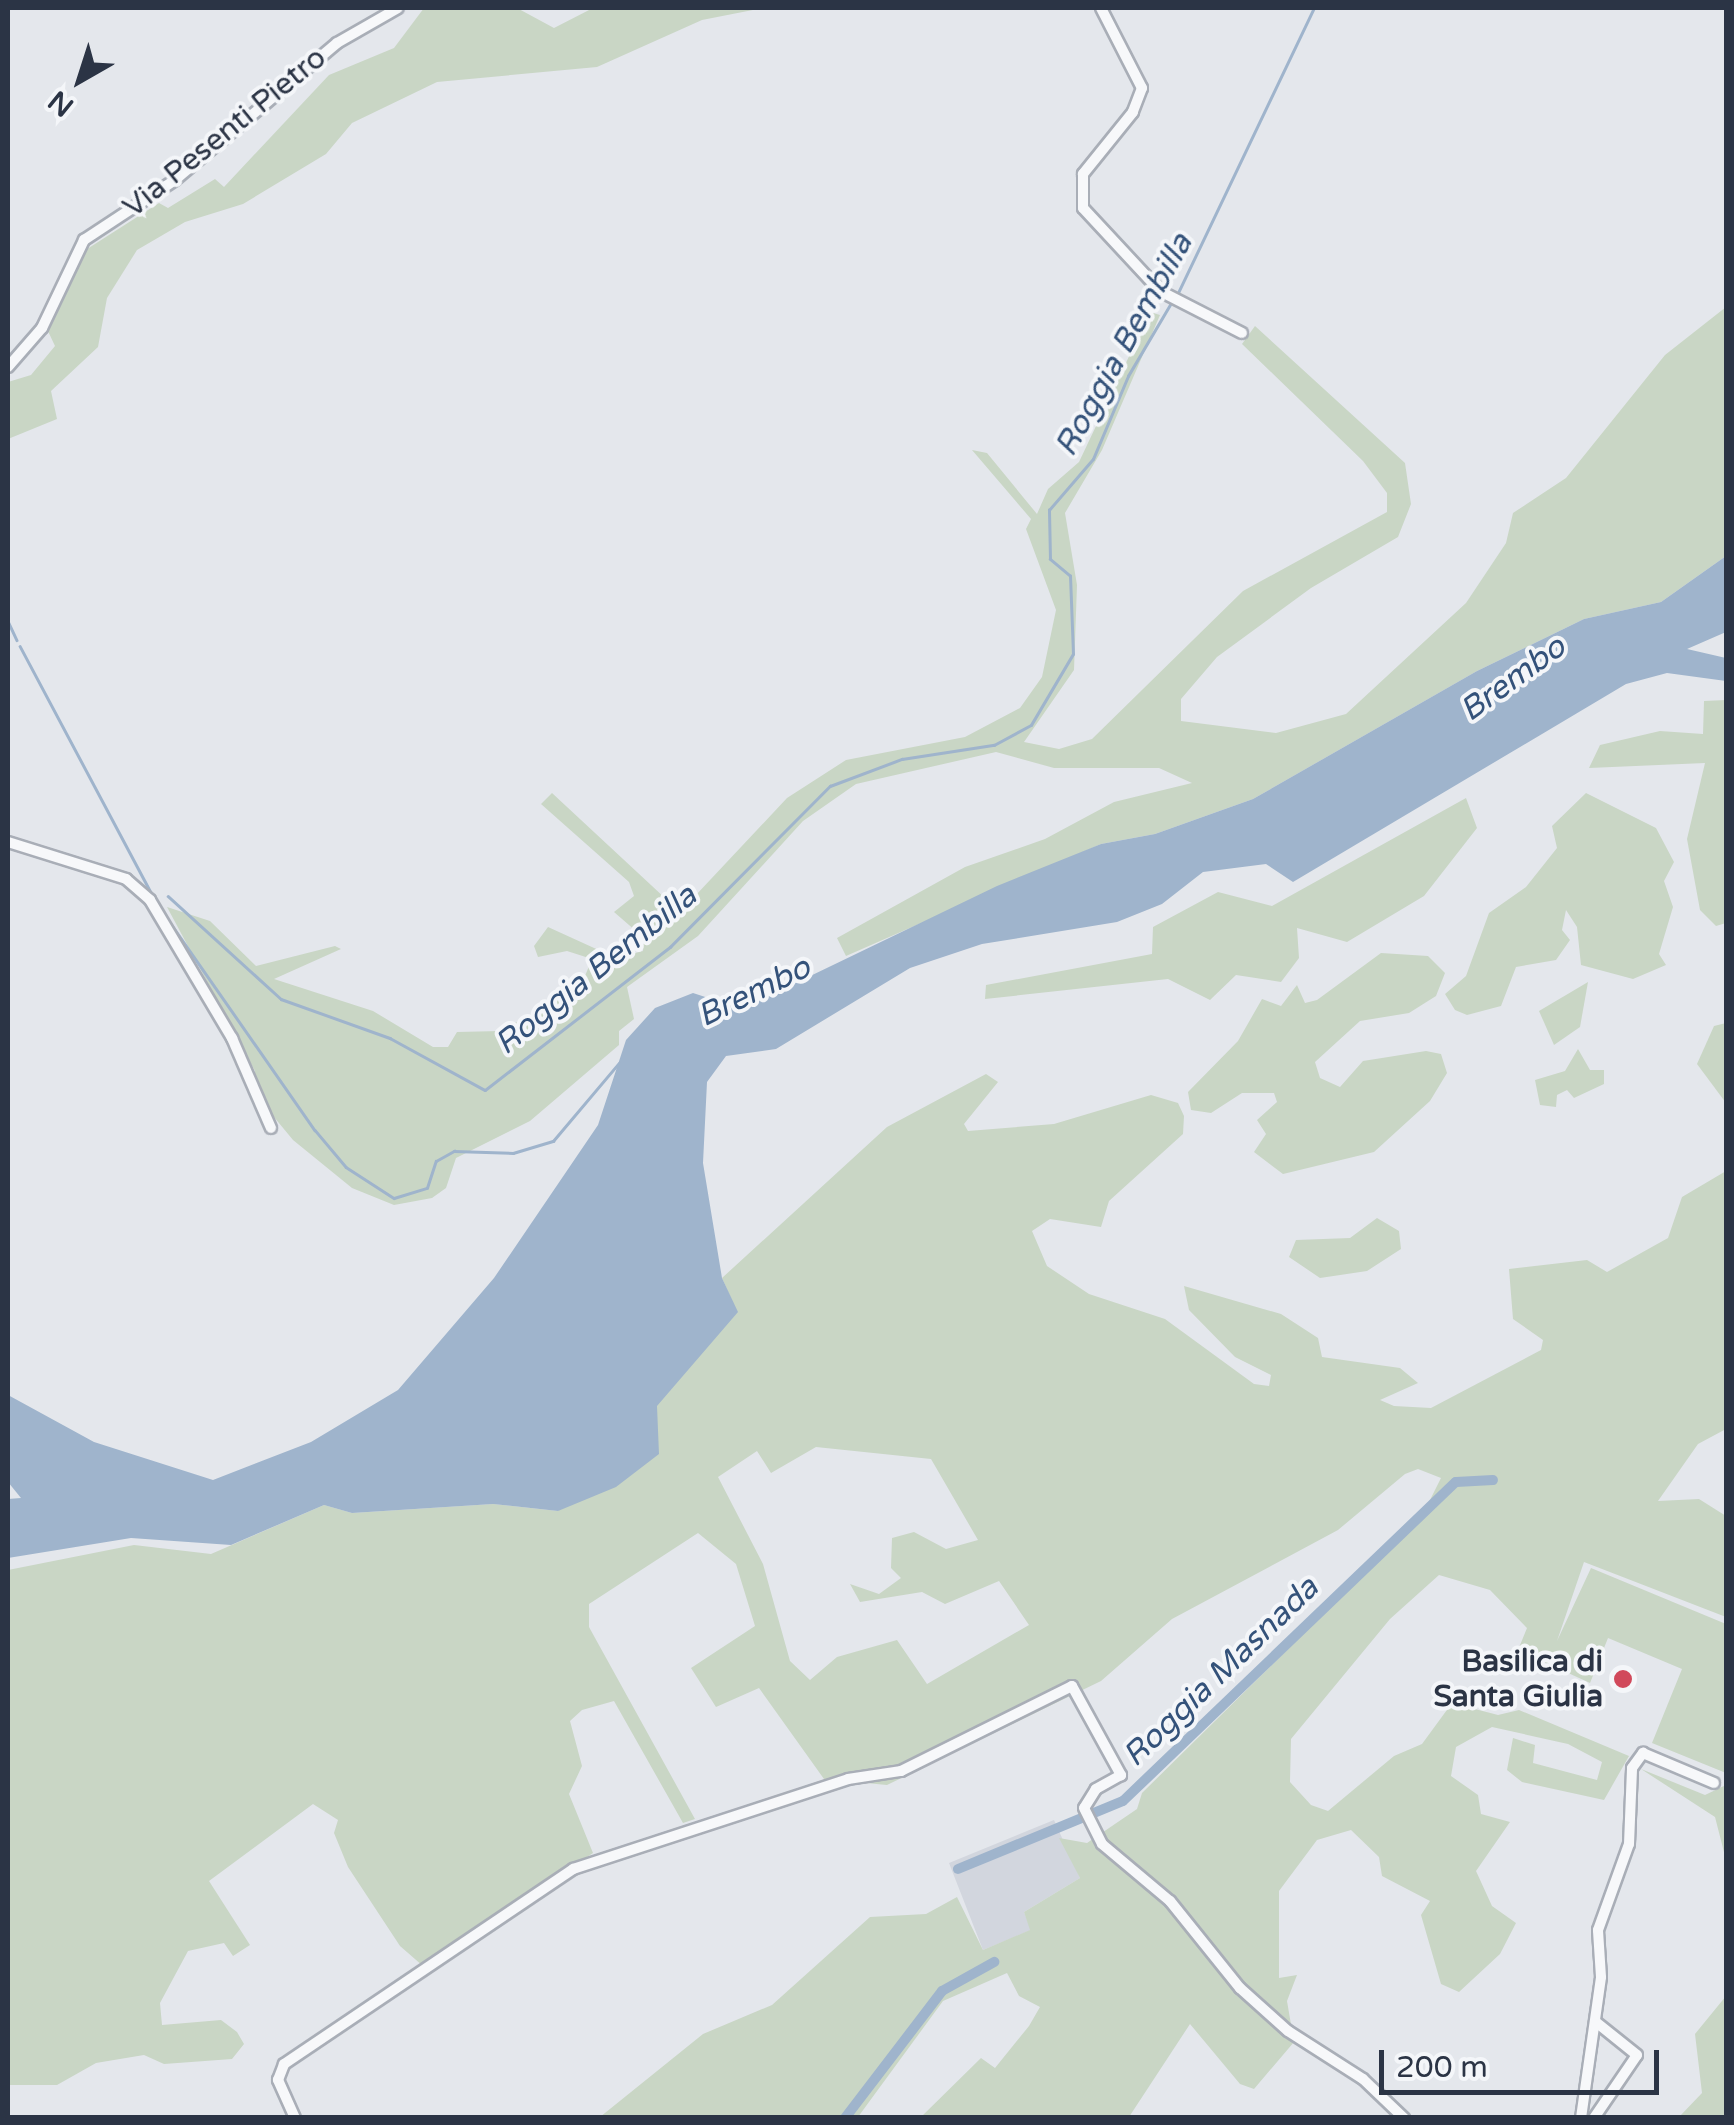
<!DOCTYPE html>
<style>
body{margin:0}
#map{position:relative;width:1734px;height:2125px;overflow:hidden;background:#e4e7ec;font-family:"Varela Round",sans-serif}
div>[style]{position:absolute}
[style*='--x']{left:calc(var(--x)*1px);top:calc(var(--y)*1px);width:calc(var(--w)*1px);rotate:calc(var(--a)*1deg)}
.built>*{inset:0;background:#d2d6de}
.green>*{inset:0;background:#c9d6c5}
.water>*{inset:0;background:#9fb4cc}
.stream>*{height:2.5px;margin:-1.25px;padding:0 1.25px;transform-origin:1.25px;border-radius:1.25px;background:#9fb4cc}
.canal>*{height:10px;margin:-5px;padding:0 5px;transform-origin:5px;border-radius:5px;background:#9fb4cc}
.roads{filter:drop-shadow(2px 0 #a9aeb7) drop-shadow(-2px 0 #a9aeb7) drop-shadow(0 2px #a9aeb7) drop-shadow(0 -2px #a9aeb7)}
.minor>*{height:10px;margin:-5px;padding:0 5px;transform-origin:5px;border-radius:5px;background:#f7f8fa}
.dots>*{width:28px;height:28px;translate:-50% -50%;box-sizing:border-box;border:5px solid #f4f6f9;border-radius:50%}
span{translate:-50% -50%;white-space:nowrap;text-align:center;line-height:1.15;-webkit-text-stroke:8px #f4f6f9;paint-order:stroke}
.street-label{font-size:30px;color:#2b3445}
.poi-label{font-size:30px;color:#2b3445;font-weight:700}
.right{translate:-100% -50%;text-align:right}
.water-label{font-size:32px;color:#34527a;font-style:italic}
.frame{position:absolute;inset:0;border:10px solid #2b3445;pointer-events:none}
.north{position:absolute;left:30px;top:30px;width:100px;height:100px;-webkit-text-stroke:8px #f4f6f9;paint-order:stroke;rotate:219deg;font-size:28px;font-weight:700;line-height:40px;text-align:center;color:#2b3445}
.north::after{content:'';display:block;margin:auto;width:35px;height:45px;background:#2b3445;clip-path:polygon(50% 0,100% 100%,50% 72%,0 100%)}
.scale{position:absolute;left:1379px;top:2050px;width:280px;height:45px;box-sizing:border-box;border:5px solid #2b3445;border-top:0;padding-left:12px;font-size:30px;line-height:35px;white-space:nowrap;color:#2b3445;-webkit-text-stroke:8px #f4f6f9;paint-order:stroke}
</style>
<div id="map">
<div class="built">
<div style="clip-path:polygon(1054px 1820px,1080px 1878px,1024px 1912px,1031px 1930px,983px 1950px,949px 1863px)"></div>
</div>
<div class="green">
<div style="clip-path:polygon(424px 8px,517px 8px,554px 28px,593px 8px,763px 8px,702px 20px,597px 67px,437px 82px,352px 123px,326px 154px,243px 204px,185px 222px,137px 250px,107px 298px,98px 347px,51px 391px,57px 419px,8px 439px,8px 382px,31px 375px,55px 346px,47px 329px,84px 251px,159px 203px,168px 208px,215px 179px,224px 187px,329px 75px,394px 48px)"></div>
<div style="clip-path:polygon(1726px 307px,1726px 556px,1661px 602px,1584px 619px,1477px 671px,1253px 799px,1155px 834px,1101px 844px,846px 956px,837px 938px,965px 867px,1045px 839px,1114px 802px,1192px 783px,1159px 768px,1054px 768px,996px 752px,856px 784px,803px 821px,698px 936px,627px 987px,634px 1019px,619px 1031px,619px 1045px,530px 1121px,456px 1158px,446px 1188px,432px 1198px,394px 1205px,352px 1188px,293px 1140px,255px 1094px,255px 1071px,167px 907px,210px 921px,256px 966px,335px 946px,341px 949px,274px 979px,373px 1011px,433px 1047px,448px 1047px,457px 1032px,500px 1031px,580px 988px,592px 959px,567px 951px,538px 957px,534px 946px,548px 927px,616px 958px,643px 951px,644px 938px,614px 912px,634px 896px,629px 882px,541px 804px,552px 793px,680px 912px,787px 798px,846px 760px,965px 737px,1020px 708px,1042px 677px,1056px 610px,1026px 529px,1031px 519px,972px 450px,987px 453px,1037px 514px,1048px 489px,1079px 462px,1150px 312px,1160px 315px,1102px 450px,1065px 513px,1077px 585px,1074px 670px,1024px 742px,1059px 749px,1092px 739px,1243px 591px,1387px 512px,1387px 493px,1363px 461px,1242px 344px,1255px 326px,1405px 463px,1411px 504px,1398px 537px,1311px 588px,1217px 657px,1181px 699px,1181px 721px,1276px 733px,1346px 714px,1466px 603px,1506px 543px,1513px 513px,1566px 478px,1665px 355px)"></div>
<div style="clip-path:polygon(1726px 700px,1726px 923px,1716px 926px,1700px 910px,1687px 839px,1705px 763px,1589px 768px,1600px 745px,1660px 731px,1703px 734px,1704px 701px)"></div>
<div style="clip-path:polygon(1586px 793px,1656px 828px,1674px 862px,1664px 881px,1673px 907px,1659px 954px,1666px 965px,1633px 979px,1581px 965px,1577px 927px,1566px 910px,1562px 930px,1570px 940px,1556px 960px,1516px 967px,1501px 1006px,1467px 1015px,1455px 1010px,1445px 994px,1466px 976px,1489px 913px,1526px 887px,1557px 848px,1552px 826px)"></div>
<div style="clip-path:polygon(1466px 798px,1477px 828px,1424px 896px,1347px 942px,1297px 928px,1299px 958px,1281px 982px,1236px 975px,1210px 1000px,1168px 979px,985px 999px,986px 985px,1152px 954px,1153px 927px,1218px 892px,1272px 906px)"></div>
<div style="clip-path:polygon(1381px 953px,1428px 956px,1445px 973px,1436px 996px,1409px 1013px,1360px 1021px,1315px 1062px,1320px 1078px,1340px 1087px,1363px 1061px,1426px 1051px,1441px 1054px,1447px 1073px,1430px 1101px,1374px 1152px,1283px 1174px,1254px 1152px,1266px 1134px,1257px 1120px,1277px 1102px,1274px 1093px,1242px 1093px,1211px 1113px,1191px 1110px,1188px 1092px,1238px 1041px,1262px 999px,1281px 1006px,1297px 985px,1305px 1003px,1317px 1000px)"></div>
<div style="clip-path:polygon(1588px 982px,1580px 1027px,1554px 1045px,1539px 1011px)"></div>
<div style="clip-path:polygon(1726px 1023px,1726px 1103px,1697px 1064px,1714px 1026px)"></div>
<div style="clip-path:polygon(1578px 1049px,1590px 1070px,1604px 1070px,1604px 1084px,1574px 1098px,1567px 1090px,1557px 1095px,1556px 1107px,1540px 1105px,1535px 1080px,1565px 1071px)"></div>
<div style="clip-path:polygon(evenodd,986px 1074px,998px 1082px,964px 1124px,968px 1131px,1054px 1124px,1151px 1095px,1178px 1103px,1184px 1116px,1183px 1134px,1109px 1201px,1101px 1227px,1050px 1219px,1032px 1231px,1047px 1266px,1089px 1294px,1165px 1319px,1254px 1384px,1269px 1386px,1271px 1375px,1235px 1357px,1189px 1310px,1184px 1286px,1281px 1314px,1318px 1338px,1322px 1357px,1400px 1368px,1418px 1383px,1380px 1400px,1394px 1406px,1431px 1408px,1541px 1350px,1543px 1340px,1513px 1319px,1509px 1269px,1587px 1260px,1607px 1272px,1668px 1238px,1682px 1197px,1726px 1171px,1726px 1429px,1698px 1444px,1658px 1501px,1699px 1499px,1726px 1516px,1726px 1617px,1584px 1562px,1557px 1641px,1591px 1568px,1726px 1624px,1726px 1773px,1652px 1743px,1682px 1669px,1608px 1638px,1590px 1683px,1518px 1650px,1527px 1628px,1490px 1590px,1439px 1575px,1390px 1619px,1291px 1739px,1290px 1782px,1311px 1805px,1328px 1811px,1394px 1756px,1422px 1744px,1452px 1703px,1498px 1715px,1519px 1710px,1629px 1756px,1604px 1800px,1522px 1782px,1507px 1770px,1513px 1738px,1535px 1745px,1533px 1763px,1597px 1780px,1602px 1762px,1568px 1744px,1492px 1727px,1456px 1747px,1451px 1776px,1478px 1795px,1481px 1814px,1510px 1822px,1476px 1871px,1492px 1906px,1516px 1923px,1500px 1954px,1459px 1992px,1441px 1984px,1421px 1915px,1430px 1901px,1382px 1876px,1379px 1857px,1351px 1830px,1317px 1840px,1279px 1891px,1279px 1978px,1297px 1975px,1287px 2001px,1294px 2042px,1254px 2089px,1240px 2084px,1190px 2024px,1129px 2117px,921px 2117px,981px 2058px,995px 2068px,1029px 2026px,1040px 2007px,1019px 1996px,1007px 1973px,943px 2001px,858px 2117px,600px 2117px,703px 2034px,772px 2005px,870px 1917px,926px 1914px,957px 1897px,983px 1950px,1030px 1930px,1024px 1912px,1080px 1878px,1059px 1838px,1087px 1843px,1137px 1809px,1142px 1793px,1421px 1518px,1441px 1478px,1418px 1469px,1405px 1474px,1338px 1530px,1172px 1619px,1101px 1681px,887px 1785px,824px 1779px,759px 1688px,716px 1707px,691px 1668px,755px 1626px,736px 1564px,698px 1533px,589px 1604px,589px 1627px,695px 1819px,683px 1823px,614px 1701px,582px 1710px,570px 1721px,582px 1766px,569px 1794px,593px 1853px,423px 1966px,400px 1946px,348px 1867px,334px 1833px,338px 1820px,313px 1804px,209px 1881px,250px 1945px,233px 1956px,224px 1943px,188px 1951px,160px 2003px,162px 2025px,221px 2020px,237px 2032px,244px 2044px,232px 2059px,164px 2064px,144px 2055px,96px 2063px,57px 2085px,8px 2085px,8px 1570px,134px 1545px,211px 1554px,324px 1505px,352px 1513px,493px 1504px,558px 1511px,737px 1312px,722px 1278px,887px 1127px,986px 1074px,816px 1447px,931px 1459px,978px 1540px,946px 1549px,914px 1532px,892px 1538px,891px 1568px,901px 1578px,879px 1594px,850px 1584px,860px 1602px,922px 1592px,945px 1604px,999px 1581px,1029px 1625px,927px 1684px,897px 1640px,837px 1657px,810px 1680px,790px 1661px,763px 1564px,718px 1477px,757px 1451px,771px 1473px,816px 1447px)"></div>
<div style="clip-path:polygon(1377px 1218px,1399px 1231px,1401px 1249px,1367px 1271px,1320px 1278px,1289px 1257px,1296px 1240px,1350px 1238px)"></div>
<div style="clip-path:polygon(1641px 1769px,1705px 1795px,1726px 1785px,1726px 1860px,1715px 1817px)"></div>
<div style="clip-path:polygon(1726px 1996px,1726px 2117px,1679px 2117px,1702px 2093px,1695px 2034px)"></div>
</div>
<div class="water">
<div style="clip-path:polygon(1726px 556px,1726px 632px,1687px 649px,1726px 658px,1726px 681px,1667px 673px,1626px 684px,1293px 882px,1266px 864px,1203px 872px,1162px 904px,1117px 922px,982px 944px,910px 968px,776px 1049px,726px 1056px,707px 1082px,703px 1163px,722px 1278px,738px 1312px,657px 1406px,659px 1454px,616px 1487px,558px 1511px,493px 1504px,352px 1513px,324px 1505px,231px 1545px,131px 1538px,8px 1558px,8px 1499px,21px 1498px,8px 1482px,8px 1395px,94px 1442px,213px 1480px,311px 1442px,398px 1390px,494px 1278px,598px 1125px,626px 1040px,655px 1008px,693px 993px,742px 1009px,997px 886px,1101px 844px,1155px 834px,1253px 799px,1477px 671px,1584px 619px,1661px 602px)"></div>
</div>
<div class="stream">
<div style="--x:1176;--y:297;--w:320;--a:-64.5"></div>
<div style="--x:8;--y:621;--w:21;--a:65"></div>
<div style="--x:20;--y:646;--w:283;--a:62"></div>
<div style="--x:168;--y:896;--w:153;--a:42.3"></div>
<div style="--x:281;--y:999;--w:116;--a:19.7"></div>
<div style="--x:390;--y:1038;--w:108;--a:28.7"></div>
<div style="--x:485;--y:1090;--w:234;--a:-37.7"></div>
<div style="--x:670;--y:947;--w:227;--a:-45.2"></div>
<div style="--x:830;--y:786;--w:77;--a:-20.6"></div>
<div style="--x:902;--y:759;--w:93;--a:-8.7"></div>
<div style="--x:994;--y:745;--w:42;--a:-28.4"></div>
<div style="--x:1031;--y:725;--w:82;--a:-59.4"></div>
<div style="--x:1073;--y:654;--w:78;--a:-92.2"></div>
<div style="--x:1070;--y:576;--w:26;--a:-140"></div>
<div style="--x:1050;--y:559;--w:49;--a:-91.2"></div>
<div style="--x:1049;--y:510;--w:67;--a:-49.2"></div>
<div style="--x:1093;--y:459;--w:90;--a:-67.1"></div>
<div style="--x:1128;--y:376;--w:85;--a:-59.5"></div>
<div style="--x:162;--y:911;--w:267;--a:55.1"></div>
<div style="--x:315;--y:1130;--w:48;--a:50"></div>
<div style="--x:346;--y:1167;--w:57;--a:32.9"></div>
<div style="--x:394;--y:1198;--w:34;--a:-17"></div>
<div style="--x:427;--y:1188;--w:28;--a:-72"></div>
<div style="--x:436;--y:1161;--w:21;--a:-29"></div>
<div style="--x:454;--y:1151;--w:59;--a:1.9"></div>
<div style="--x:513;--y:1153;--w:42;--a:-16.7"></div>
<div style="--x:553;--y:1141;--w:102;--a:-49.8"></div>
<div style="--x:1724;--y:2118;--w:3;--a:-45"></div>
</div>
<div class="canal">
<div style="--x:958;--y:1869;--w:178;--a:-22.4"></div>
<div style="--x:1123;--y:1801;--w:461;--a:-43.8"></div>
<div style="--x:1456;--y:1482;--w:37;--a:-3"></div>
<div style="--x:845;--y:2118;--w:160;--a:-52.6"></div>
<div style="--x:942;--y:1991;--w:60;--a:-29.1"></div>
</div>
<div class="roads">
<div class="minor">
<div style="--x:1101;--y:8;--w:90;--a:62.9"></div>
<div style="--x:1142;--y:88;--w:26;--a:111"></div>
<div style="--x:1133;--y:112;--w:80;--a:128.9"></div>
<div style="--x:1083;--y:174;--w:34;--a:90"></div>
<div style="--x:1083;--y:208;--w:113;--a:47.1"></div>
<div style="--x:1160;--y:291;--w:92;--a:27.1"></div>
<div style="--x:8;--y:367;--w:52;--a:-48.9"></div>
<div style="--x:42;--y:328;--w:98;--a:-64.5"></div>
<div style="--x:84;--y:240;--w:109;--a:-33.4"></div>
<div style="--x:175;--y:180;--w:212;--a:-40.2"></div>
<div style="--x:337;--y:43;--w:70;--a:-29.8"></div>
<div style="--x:8;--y:842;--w:124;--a:17.4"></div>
<div style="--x:126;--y:879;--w:32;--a:41"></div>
<div style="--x:150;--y:900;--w:161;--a:59.3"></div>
<div style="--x:232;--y:1038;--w:98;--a:66.6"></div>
<div style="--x:295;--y:2118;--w:42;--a:-114.1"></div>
<div style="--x:278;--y:2080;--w:17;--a:-69"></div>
<div style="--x:284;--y:2064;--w:349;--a:-34"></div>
<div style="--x:573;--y:1869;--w:289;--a:-18.1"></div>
<div style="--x:848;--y:1779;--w:54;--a:-8.6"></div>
<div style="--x:901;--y:1771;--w:191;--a:-26.4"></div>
<div style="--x:1072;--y:1686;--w:102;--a:61.2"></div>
<div style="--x:1121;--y:1775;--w:29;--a:151"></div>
<div style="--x:1096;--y:1789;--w:22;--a:122"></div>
<div style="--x:1084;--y:1808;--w:40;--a:63.4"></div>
<div style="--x:1102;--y:1844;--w:89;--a:40"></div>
<div style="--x:1170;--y:1901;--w:112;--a:51.2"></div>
<div style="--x:1240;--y:1988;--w:64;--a:41.9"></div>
<div style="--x:1288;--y:2031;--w:89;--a:32.6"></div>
<div style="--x:1363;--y:2079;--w:57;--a:43.6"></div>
<div style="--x:1581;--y:2118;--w:142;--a:-81.9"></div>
<div style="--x:1601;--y:1977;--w:47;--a:-93.7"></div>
<div style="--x:1598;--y:1930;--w:91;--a:-70.2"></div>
<div style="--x:1629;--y:1844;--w:76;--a:-87.7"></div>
<div style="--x:1632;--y:1768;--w:19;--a:-54"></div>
<div style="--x:1643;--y:1753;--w:77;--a:22.9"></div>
<div style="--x:1594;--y:2118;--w:76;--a:-55.7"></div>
<div style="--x:1637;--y:2055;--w:53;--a:-141.2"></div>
</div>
</div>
<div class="dots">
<div style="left:1623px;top:1679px;background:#d1495b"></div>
</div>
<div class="street-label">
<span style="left:225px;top:133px;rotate:-39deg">Via Pesenti Pietro</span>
</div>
<div class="poi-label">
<span class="right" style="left:1603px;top:1679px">Basilica di<br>Santa Giulia</span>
</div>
<div class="water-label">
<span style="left:1124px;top:345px;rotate:-61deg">Roggia Bembilla</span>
<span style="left:1513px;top:679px;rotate:-36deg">Brembo</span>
<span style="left:596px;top:970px;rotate:-39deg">Roggia Bembilla</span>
<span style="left:754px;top:992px;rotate:-26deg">Brembo</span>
<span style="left:1221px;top:1672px;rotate:-44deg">Roggia Masnada</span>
</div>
<div class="frame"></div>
<div class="north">N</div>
<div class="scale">200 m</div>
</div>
